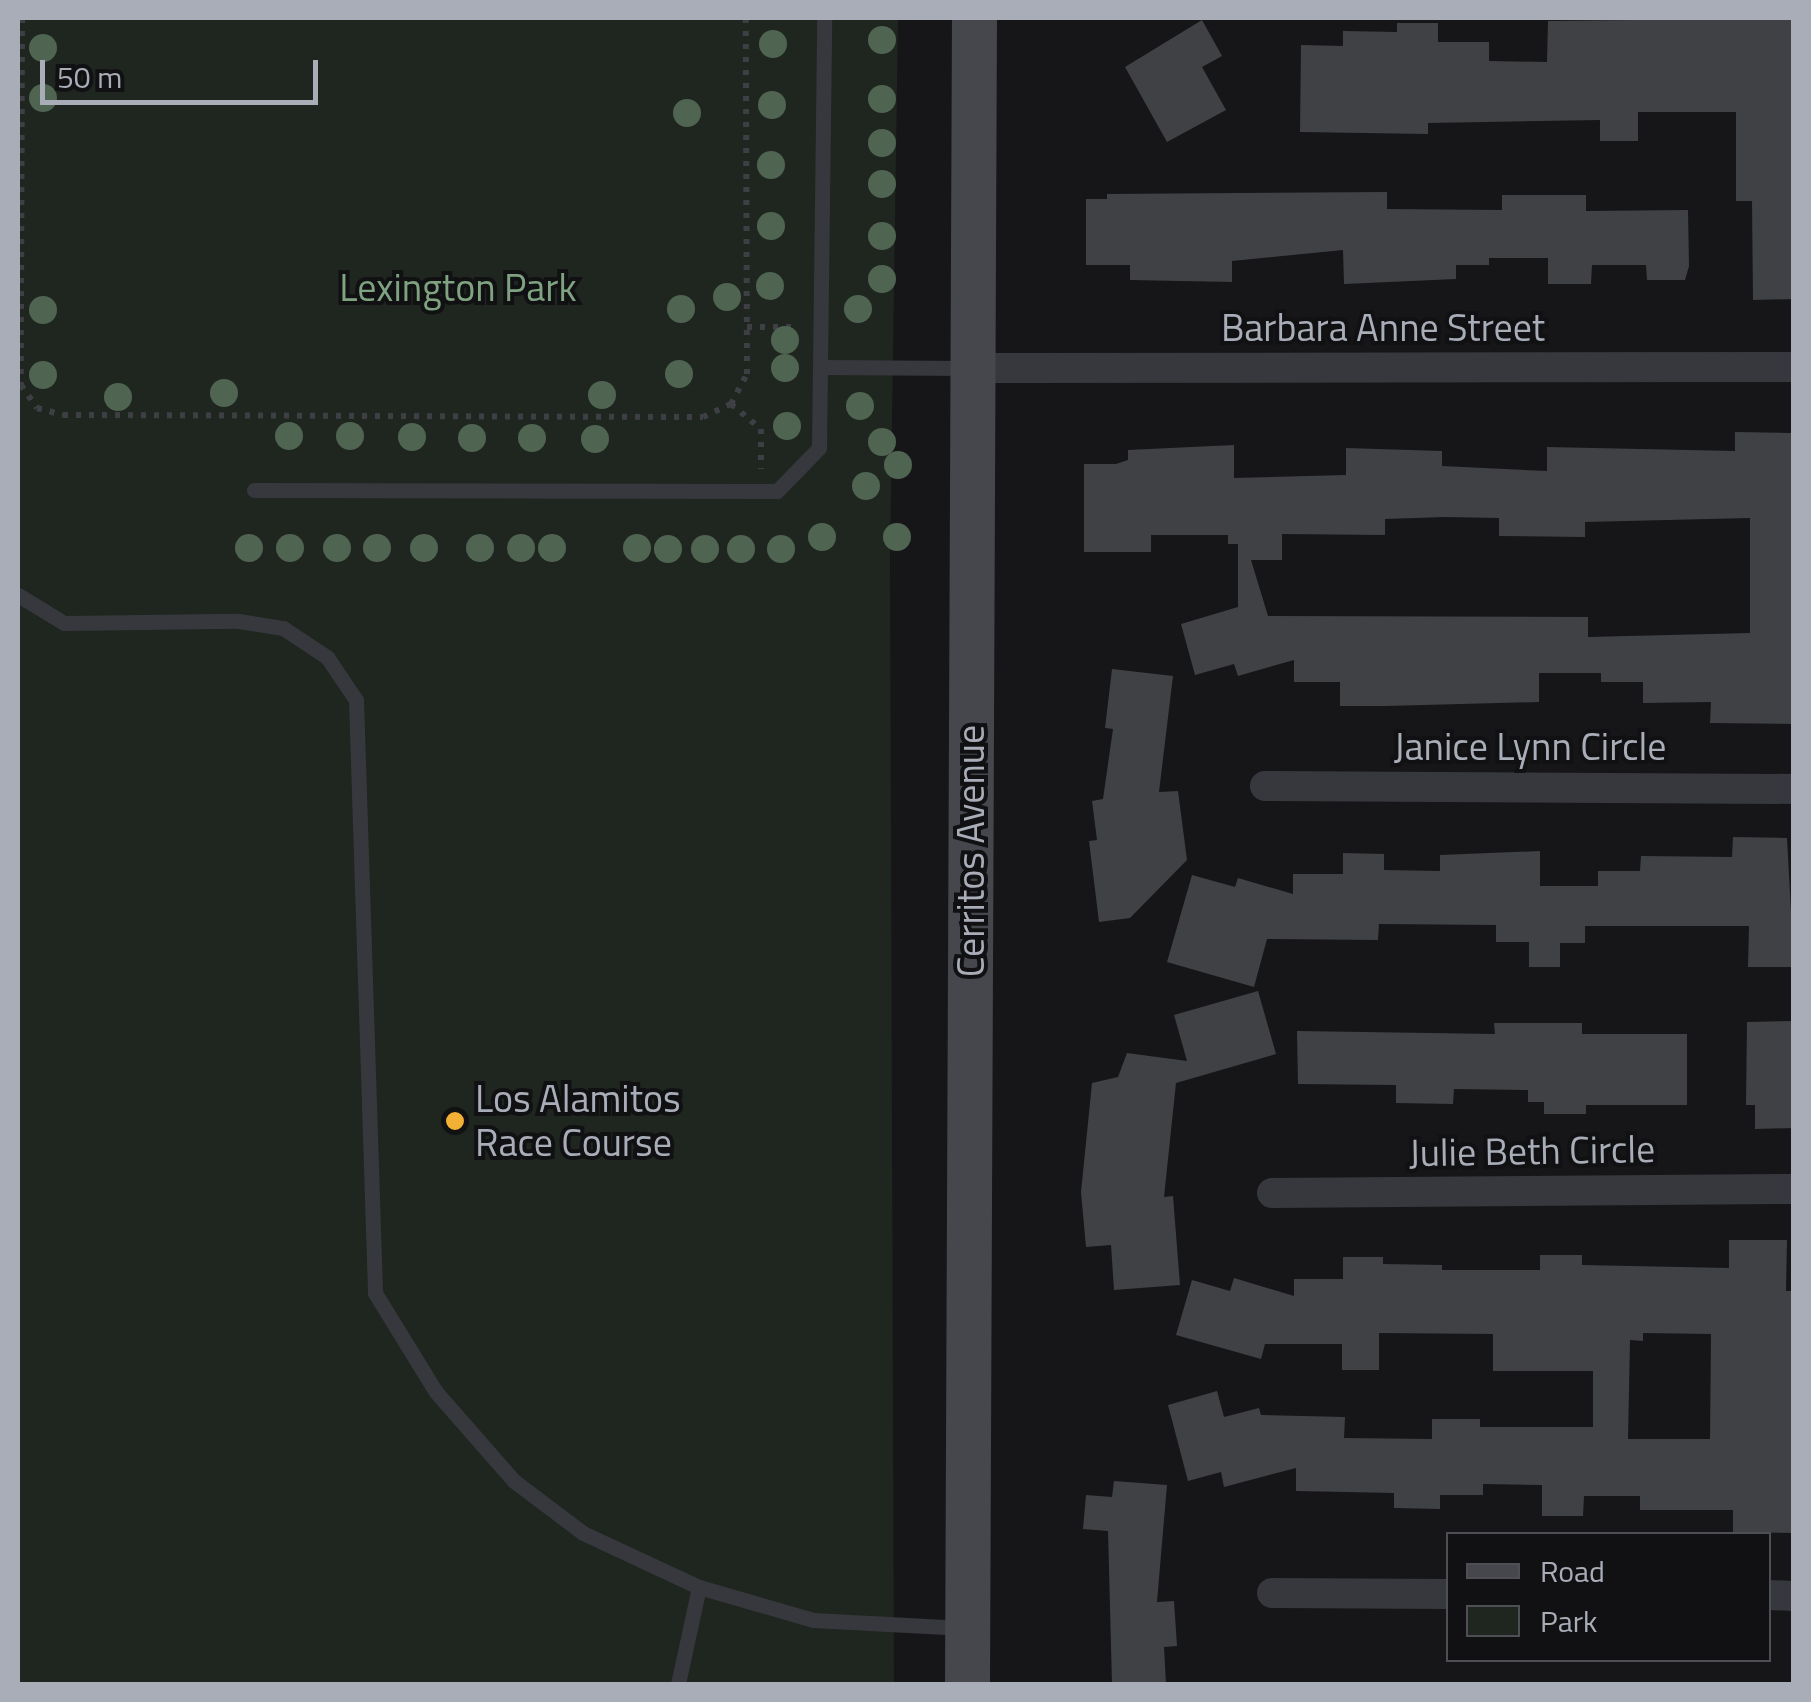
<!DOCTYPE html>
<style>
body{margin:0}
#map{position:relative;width:1811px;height:1702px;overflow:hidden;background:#161618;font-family:"Titillium Web",sans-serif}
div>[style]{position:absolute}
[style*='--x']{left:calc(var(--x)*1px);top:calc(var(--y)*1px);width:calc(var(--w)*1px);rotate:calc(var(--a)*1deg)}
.green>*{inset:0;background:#1e261f}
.building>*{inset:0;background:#404145}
.path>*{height:6px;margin-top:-3px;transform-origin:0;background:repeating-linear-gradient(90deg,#3d3f44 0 5px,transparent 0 13px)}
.service>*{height:15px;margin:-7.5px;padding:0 7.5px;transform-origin:7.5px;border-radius:7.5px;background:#37383d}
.minor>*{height:30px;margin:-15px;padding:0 15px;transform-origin:15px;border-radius:15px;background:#37383d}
.secondary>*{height:45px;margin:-22.5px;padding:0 22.5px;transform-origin:22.5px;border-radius:22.5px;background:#45474d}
.trees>*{width:28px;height:28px;margin:-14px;border-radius:50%;background:#506452}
.dots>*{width:28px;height:28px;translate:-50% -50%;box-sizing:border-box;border:5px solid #111113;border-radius:50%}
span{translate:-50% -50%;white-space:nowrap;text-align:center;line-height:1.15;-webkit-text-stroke:8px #111113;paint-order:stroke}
.park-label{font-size:38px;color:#7fa381}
.street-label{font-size:38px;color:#a8adb8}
.poi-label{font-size:38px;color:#a8adb8}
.left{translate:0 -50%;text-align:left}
.frame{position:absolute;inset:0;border:20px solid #a8adb8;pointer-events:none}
.legend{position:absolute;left:1446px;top:1532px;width:325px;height:130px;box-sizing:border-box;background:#111113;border:2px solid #4d4f55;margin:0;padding:12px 18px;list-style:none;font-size:30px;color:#a8adb8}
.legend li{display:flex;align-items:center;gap:20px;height:50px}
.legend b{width:50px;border:2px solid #4d4f55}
.scale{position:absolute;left:40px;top:60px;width:278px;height:45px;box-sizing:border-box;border:5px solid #a8adb8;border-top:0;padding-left:12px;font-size:30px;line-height:35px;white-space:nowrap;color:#a8adb8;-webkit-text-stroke:8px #111113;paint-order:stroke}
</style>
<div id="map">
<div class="green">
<div style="clip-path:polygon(18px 18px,898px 18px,890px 558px,894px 1684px,18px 1684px)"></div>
</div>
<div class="building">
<div style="clip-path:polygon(1794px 18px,1794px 299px,1753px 300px,1752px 201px,1736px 201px,1736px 112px,1638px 112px,1638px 141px,1600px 141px,1600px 120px,1428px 123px,1428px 134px,1300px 132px,1301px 45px,1343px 46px,1343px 31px,1397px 32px,1397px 23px,1438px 23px,1438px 42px,1489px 42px,1489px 61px,1547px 62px,1548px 21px)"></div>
<div style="clip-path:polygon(1202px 20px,1222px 56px,1202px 67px,1226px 110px,1167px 142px,1125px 67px)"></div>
<div style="clip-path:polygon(1387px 192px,1387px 209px,1502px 210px,1502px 195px,1586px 195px,1586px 211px,1688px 210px,1689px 266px,1685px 280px,1647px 280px,1646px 265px,1592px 265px,1591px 284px,1548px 284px,1548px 258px,1489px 258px,1489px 265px,1456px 265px,1456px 279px,1344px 284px,1343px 250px,1232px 261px,1232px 282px,1130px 280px,1130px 265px,1086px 265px,1086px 199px,1107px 199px,1107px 194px)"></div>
<div style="clip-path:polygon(evenodd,1735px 432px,1794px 433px,1794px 724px,1710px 723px,1711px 702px,1643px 703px,1643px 682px,1601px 682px,1601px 673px,1539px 673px,1539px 702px,1386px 706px,1340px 706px,1340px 682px,1294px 682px,1294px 660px,1238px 676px,1234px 664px,1195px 675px,1181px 624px,1238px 607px,1238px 544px,1228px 544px,1228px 535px,1151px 535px,1151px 552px,1084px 552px,1084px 464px,1116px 464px,1128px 460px,1128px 450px,1234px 445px,1234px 478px,1346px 475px,1346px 448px,1442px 451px,1442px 466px,1547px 471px,1547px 447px,1735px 451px,1735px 432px,1445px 517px,1499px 518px,1499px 536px,1585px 537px,1585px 522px,1750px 518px,1750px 633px,1588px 637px,1588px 617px,1268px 616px,1251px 560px,1282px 560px,1282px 534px,1385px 535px,1385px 519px,1445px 517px)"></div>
<div style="clip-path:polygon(1112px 669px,1173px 676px,1159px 792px,1178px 791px,1187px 860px,1130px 918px,1099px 922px,1089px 841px,1097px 840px,1092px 801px,1103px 799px,1113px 729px,1105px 728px)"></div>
<div style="clip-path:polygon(1733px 837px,1787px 838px,1794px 967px,1748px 967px,1749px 926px,1585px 926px,1585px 943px,1560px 943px,1560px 967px,1529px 967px,1529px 942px,1496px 942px,1496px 925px,1379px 924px,1378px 940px,1267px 939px,1254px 987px,1167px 962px,1192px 875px,1235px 887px,1238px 878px,1293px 894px,1293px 874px,1343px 874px,1343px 853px,1384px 854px,1384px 870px,1440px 871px,1440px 855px,1540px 851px,1540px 886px,1598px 886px,1598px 871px,1640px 871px,1641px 856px,1732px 857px)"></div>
<div style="clip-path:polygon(1258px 991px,1276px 1054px,1176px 1083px,1164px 1197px,1173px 1196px,1180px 1285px,1114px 1290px,1111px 1245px,1086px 1247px,1081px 1192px,1092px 1083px,1118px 1077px,1127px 1053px,1187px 1061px,1174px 1015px)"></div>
<div style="clip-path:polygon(1794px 1021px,1794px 1128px,1755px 1129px,1755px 1105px,1746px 1105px,1747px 1022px)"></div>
<div style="clip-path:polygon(1494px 1023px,1582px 1023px,1582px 1034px,1687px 1034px,1687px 1105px,1586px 1105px,1586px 1114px,1544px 1114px,1544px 1102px,1528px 1102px,1528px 1090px,1454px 1089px,1453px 1104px,1396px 1103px,1396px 1085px,1298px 1084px,1297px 1031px,1495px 1034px)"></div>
<div style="clip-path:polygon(evenodd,1729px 1240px,1787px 1240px,1786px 1291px,1794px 1291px,1794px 1533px,1733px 1532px,1733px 1510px,1640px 1510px,1640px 1496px,1584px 1496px,1583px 1516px,1542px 1516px,1542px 1485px,1483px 1484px,1483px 1495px,1440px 1495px,1440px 1509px,1394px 1508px,1394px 1493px,1296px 1491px,1296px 1468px,1224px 1487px,1221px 1472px,1188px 1481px,1168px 1405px,1217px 1391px,1224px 1417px,1259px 1408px,1261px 1415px,1345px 1417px,1344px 1438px,1432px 1439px,1432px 1419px,1480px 1419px,1480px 1427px,1593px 1427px,1593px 1371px,1493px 1371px,1493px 1334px,1379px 1333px,1379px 1370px,1342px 1370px,1342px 1344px,1265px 1344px,1261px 1359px,1176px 1335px,1192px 1280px,1230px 1291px,1234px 1278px,1294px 1296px,1294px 1279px,1343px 1279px,1343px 1257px,1383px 1257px,1383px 1264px,1442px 1265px,1442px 1270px,1540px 1270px,1540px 1255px,1582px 1255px,1582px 1265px,1729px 1268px,1729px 1240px,1643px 1333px,1711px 1334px,1710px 1439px,1628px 1439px,1630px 1340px,1643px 1341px,1643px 1333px)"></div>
<div style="clip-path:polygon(1114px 1481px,1167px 1485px,1157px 1602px,1174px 1601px,1177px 1646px,1164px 1647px,1166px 1684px,1112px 1684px,1108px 1531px,1083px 1529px,1086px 1495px,1112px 1497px)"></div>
</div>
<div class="path">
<div style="--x:22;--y:18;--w:367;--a:90.2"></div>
<div style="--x:21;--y:385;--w:28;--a:55"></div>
<div style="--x:37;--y:408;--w:27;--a:15"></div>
<div style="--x:63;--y:415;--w:640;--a:0.18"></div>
<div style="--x:703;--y:417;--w:31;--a:-25"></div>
<div style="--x:731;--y:404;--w:34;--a:-62"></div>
<div style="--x:747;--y:374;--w:356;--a:-90.2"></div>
<div style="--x:747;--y:327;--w:52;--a:0"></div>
<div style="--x:731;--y:404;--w:39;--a:40"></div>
<div style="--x:761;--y:429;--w:40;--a:90"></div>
</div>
<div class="service">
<div style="--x:820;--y:367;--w:149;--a:0.4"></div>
<div style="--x:254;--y:490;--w:523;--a:0.11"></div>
<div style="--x:777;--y:491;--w:60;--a:-45.7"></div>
<div style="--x:819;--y:448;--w:430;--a:-89.3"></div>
<div style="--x:18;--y:595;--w:54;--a:31.3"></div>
<div style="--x:64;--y:623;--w:174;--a:-0.7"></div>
<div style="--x:238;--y:621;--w:46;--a:8.8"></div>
<div style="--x:283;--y:628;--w:53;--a:33.4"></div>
<div style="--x:327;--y:657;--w:52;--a:56"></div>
<div style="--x:356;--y:700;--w:593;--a:88.16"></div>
<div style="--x:375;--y:1293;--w:116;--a:58.4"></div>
<div style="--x:436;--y:1392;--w:118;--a:48.8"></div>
<div style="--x:514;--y:1481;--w:86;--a:37"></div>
<div style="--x:583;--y:1533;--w:128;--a:25"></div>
<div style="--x:699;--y:1587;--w:119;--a:16.1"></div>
<div style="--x:813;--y:1620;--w:151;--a:3"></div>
<div style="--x:678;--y:1684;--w:99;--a:-77.8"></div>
</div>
<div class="minor">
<div style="--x:973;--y:368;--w:821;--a:-0.07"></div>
<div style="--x:1265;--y:786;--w:529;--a:0.32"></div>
<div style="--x:1272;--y:1193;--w:522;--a:-0.44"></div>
<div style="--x:1272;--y:1593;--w:176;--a:0.3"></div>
<div style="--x:1768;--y:1595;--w:26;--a:2"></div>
</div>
<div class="secondary">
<div style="--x:967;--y:1684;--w:1666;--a:-89.76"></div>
</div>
<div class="trees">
<div style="left:882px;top:40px"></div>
<div style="left:773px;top:44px"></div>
<div style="left:43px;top:48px"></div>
<div style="left:43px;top:98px"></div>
<div style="left:882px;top:99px"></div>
<div style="left:772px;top:105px"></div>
<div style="left:687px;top:113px"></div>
<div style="left:882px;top:143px"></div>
<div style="left:771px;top:165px"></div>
<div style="left:882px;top:184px"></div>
<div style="left:771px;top:226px"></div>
<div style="left:882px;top:236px"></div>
<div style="left:882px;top:279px"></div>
<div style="left:770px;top:286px"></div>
<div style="left:727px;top:297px"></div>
<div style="left:681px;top:309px"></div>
<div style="left:858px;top:309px"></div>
<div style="left:43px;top:310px"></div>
<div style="left:785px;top:340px"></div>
<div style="left:785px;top:368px"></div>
<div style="left:679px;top:374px"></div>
<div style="left:43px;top:375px"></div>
<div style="left:224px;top:393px"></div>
<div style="left:602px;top:395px"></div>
<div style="left:118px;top:397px"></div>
<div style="left:860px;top:406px"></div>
<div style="left:787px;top:426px"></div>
<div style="left:289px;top:436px"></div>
<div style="left:350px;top:436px"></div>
<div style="left:412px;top:437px"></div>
<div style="left:472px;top:438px"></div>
<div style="left:532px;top:438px"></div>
<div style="left:595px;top:439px"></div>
<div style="left:882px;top:442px"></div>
<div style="left:898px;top:465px"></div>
<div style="left:866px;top:486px"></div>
<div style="left:822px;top:537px"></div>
<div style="left:897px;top:537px"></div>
<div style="left:249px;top:548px"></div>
<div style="left:290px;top:548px"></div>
<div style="left:337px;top:548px"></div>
<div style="left:377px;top:548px"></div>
<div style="left:424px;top:548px"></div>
<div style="left:480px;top:548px"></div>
<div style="left:521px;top:548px"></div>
<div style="left:552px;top:548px"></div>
<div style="left:637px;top:548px"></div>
<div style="left:668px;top:549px"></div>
<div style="left:705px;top:549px"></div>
<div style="left:741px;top:549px"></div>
<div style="left:781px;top:549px"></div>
</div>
<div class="dots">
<div style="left:455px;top:1121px;background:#f2b134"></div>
</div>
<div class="park-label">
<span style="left:458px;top:288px">Lexington Park</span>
</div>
<div class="street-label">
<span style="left:1383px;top:328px">Barbara Anne Street</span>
<span style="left:1530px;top:747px">Janice Lynn Circle</span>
<span style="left:971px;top:851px;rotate:-90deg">Cerritos Avenue</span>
<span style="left:1532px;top:1151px;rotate:-1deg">Julie Beth Circle</span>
</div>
<div class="poi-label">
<span class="left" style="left:475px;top:1121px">Los Alamitos<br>Race Course</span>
</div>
<div class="frame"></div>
<ul class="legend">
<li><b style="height:12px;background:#45474d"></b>Road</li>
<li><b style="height:28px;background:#1e261f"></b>Park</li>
</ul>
<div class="scale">50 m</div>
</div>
